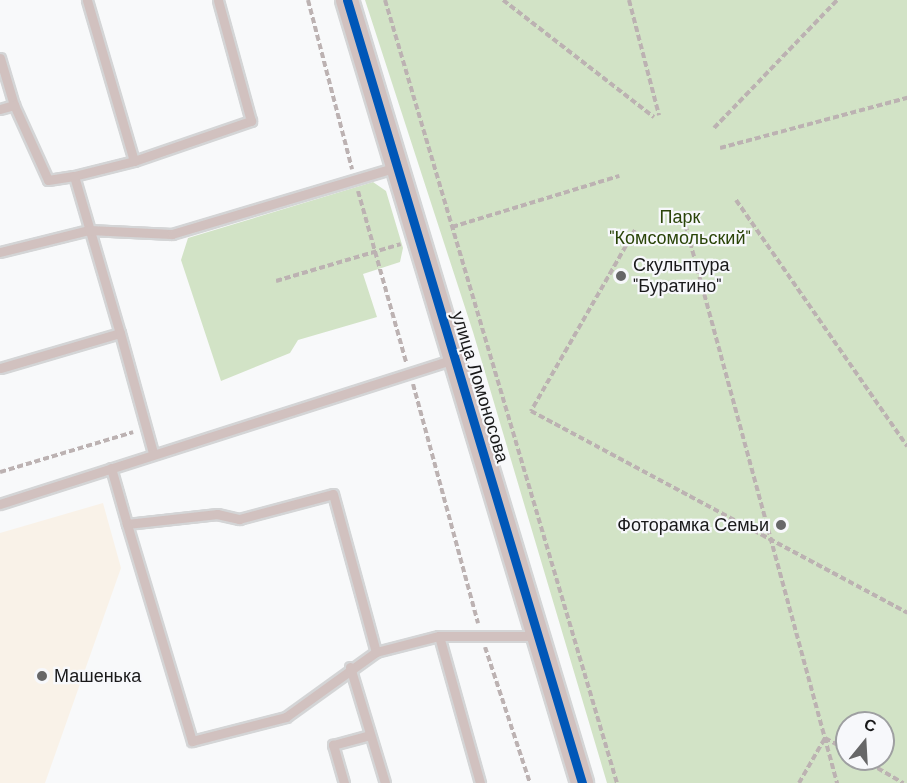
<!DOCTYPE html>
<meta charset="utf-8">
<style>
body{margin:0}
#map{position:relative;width:907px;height:783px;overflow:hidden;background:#f8f9fa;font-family:"DM Sans",sans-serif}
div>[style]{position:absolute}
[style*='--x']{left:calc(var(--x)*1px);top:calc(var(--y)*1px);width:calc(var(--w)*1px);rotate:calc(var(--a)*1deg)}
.education>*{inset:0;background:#f9f2e8}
.green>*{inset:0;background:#d2e3c6}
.path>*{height:4px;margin-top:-2px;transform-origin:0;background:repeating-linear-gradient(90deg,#bcb2b2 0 6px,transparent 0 9px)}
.roads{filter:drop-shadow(2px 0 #d4d5d6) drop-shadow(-2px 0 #d4d5d6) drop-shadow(0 2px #d4d5d6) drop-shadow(0 -2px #d4d5d6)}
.service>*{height:9px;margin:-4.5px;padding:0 4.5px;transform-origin:4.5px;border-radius:4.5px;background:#d1c1bf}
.tertiary>*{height:22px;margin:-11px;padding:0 11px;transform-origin:11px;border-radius:11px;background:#d1c1bf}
.cycleway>*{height:9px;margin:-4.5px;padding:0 4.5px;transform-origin:4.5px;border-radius:4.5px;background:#0057b8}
.dots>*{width:16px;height:16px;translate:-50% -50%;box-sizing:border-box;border:3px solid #f7f8fb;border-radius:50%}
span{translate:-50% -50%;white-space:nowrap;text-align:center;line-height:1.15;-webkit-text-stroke:4.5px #f7f8fb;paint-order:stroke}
.park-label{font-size:18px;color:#2a4408}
.poi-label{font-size:18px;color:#19191a}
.left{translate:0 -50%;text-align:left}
.right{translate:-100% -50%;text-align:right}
.street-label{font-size:18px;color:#19191a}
.north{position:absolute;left:835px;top:711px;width:60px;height:60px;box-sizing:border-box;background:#f7f8fb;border:2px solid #9e9fa1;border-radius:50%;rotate:18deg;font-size:16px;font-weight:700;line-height:24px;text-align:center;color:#19191a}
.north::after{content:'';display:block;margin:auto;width:21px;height:27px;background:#676768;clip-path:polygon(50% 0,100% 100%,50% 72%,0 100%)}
</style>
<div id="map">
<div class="education">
<div style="clip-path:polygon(103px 503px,121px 568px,45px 783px,0 783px,0 533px)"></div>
</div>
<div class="green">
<div style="clip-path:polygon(evenodd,365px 0,907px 0,907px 783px,607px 783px,473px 332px,365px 0,847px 723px,883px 723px,883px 759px,847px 759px,847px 723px)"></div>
<div style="clip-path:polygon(373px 182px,386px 191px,403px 248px,400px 262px,363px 274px,377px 317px,298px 340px,290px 353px,221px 381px,181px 260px,188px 238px)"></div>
</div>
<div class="path">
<div style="--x:308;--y:0;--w:175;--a:75.4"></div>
<div style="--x:385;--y:0;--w:817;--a:73.5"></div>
<div style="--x:503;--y:0;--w:191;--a:37.8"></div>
<div style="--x:629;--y:0;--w:119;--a:75.4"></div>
<div style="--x:714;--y:128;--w:178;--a:-46.1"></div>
<div style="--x:720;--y:148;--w:194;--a:-15"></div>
<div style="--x:358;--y:191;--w:178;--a:74.3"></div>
<div style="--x:736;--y:200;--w:300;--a:55.2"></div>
<div style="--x:683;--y:216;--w:588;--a:74.8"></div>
<div style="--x:452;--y:227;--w:175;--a:-17"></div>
<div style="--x:635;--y:230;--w:209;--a:119.9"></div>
<div style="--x:531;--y:411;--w:427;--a:28.2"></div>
<div style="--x:276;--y:281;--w:130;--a:-16.5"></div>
<div style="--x:413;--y:384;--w:248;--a:74.8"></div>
<div style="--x:0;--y:472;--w:139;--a:-16.7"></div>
<div style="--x:485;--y:647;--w:143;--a:71.7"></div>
<div style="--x:862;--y:759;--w:48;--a:30.3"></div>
<div style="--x:799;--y:783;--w:52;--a:-60"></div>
<div style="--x:825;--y:738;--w:25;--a:29"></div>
</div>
<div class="roads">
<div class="service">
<div style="--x:0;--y:58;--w:49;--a:73.4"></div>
<div style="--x:14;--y:105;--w:82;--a:65.6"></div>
<div style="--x:48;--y:180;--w:26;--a:-9"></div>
<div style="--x:74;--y:176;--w:164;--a:73.7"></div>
<div style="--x:120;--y:333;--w:125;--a:163.7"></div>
<div style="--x:0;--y:109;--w:15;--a:-16"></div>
<div style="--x:134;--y:161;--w:124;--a:-18.9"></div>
<div style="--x:251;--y:121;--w:125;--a:-105.3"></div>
<div style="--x:74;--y:176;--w:62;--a:-14"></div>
<div style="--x:134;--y:161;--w:168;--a:-106.3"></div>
<div style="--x:0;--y:252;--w:92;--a:-13.9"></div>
<div style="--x:89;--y:230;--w:83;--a:2.8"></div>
<div style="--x:172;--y:234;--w:235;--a:-16.6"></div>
<div style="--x:120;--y:333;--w:124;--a:74.6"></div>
<div style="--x:111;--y:468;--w:58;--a:74.1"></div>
<div style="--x:127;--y:524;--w:91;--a:-6.3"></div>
<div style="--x:217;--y:514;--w:23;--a:13"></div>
<div style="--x:239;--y:519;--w:97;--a:-14.9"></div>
<div style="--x:333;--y:494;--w:164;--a:74.8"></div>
<div style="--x:376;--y:652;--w:111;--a:144.2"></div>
<div style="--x:286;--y:717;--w:97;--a:165.7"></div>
<div style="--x:192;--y:741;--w:227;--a:-106.7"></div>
<div style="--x:0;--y:504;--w:478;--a:-17.7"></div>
<div style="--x:439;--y:636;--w:153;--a:74.4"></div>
<div style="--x:376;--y:652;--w:65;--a:-14.3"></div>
<div style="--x:439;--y:636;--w:97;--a:0"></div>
<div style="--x:350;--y:667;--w:121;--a:73.2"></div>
<div style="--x:344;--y:783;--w:40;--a:-106"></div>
<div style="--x:333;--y:745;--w:38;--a:-15"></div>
</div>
<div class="tertiary">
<div style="--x:347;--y:0;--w:818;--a:73.29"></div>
</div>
</div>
<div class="cycleway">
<div style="--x:347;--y:0;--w:818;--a:73.29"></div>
</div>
<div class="dots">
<div style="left:621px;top:276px;background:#676768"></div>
<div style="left:781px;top:525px;background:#676768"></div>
<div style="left:42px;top:676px;background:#676768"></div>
</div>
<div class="park-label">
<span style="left:680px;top:228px">Парк<br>"Комсомольский"</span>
</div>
<div class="poi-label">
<span class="left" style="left:633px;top:276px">Скульптура<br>"Буратино"</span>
<span class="right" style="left:769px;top:525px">Фоторамка Семьи</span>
<span class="left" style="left:54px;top:676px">Машенька</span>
</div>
<div class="street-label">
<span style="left:480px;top:387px;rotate:73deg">улица Ломоносова</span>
</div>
<div class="north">С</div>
</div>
